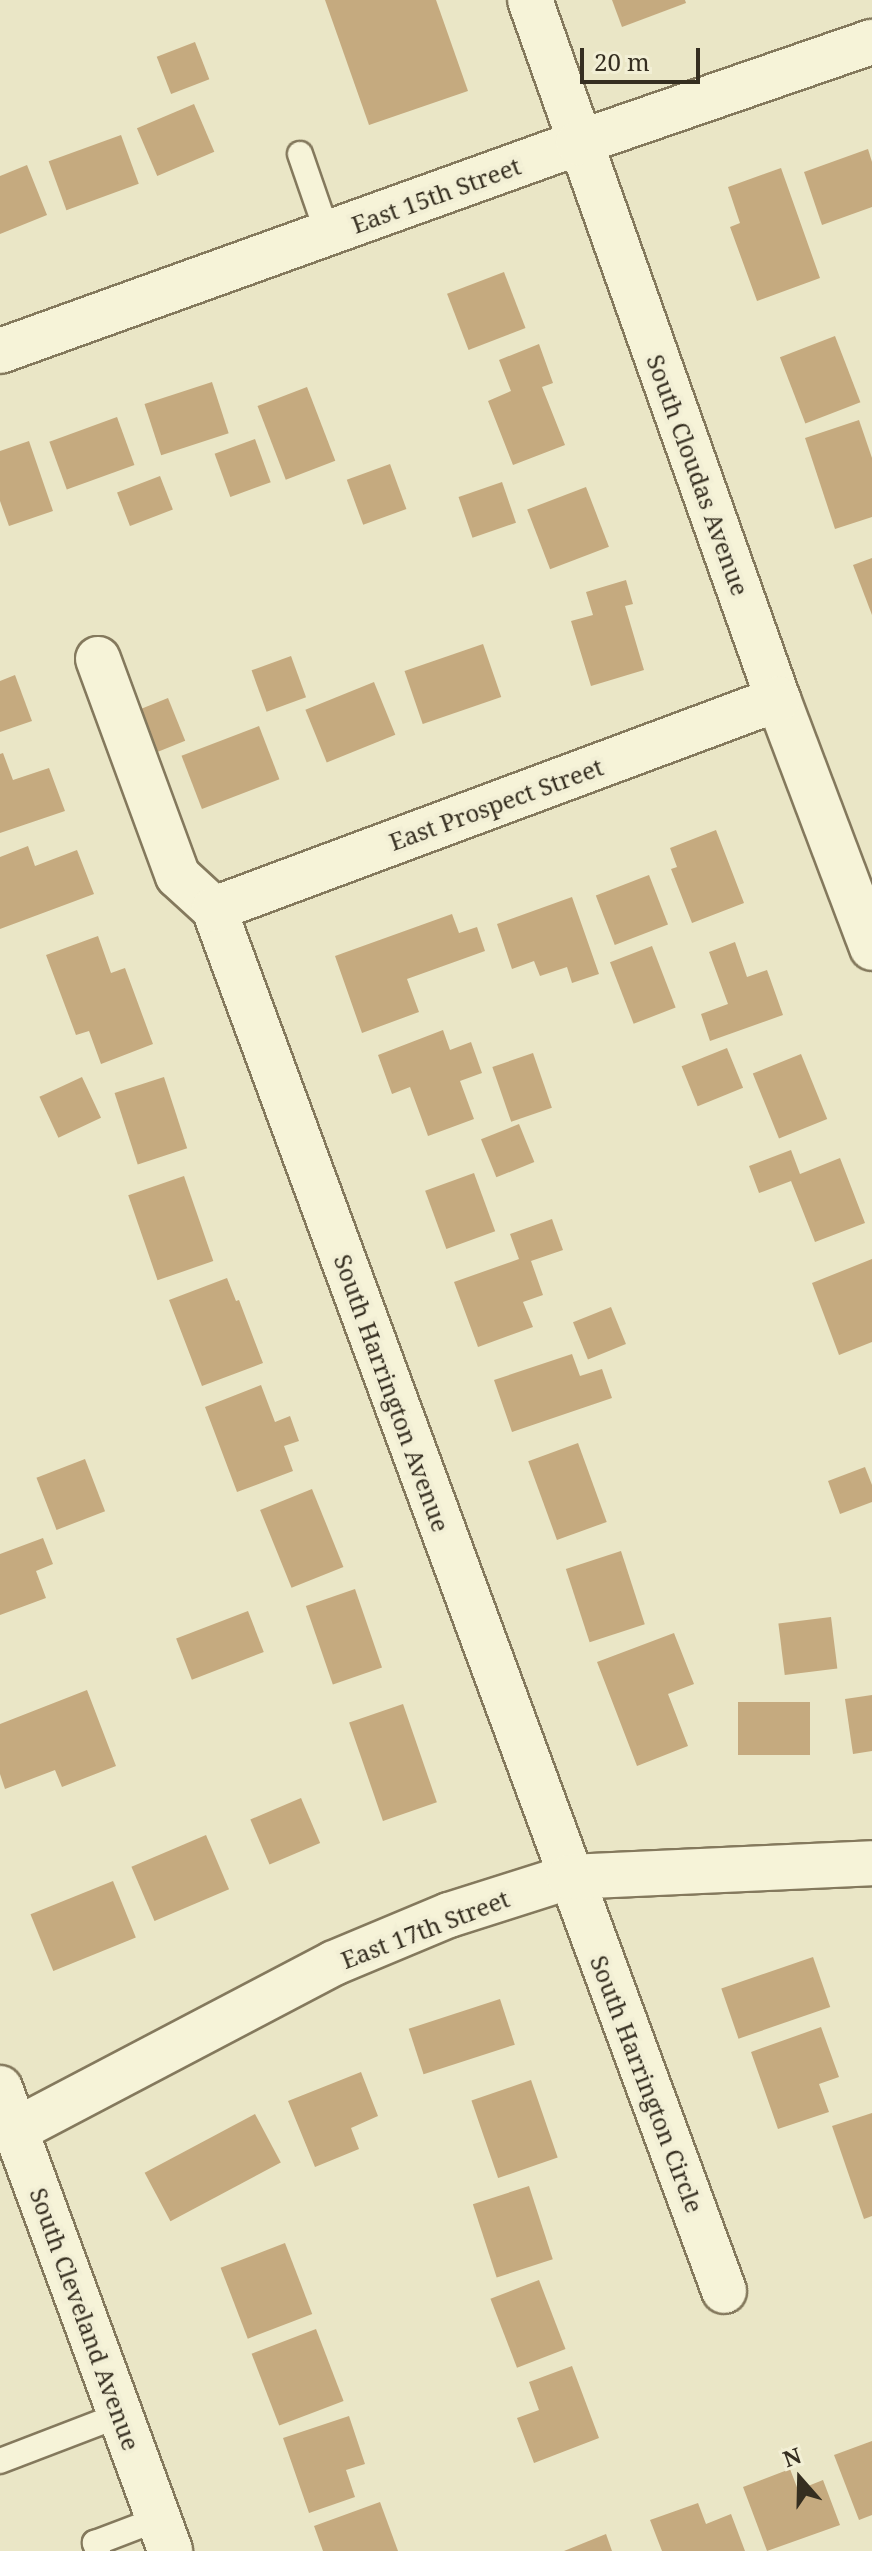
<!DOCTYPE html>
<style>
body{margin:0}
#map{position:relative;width:872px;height:2551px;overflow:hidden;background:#eae6c6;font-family:"Noto Serif",serif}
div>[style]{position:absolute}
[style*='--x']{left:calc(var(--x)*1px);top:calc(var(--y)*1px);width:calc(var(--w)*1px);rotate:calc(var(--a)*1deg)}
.building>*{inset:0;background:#c5aa7f;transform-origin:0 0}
.roads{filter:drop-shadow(2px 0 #84795d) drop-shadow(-2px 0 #84795d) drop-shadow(0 2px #84795d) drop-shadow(0 -2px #84795d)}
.service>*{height:24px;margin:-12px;padding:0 12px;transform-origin:12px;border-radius:12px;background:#f6f3d8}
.minor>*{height:44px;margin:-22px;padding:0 22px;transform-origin:22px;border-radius:22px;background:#f6f3d8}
.tertiary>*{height:44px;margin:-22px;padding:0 22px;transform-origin:22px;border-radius:22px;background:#f6f3d8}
span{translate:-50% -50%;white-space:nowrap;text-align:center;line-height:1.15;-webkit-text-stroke:8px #f2efd5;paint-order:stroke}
.street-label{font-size:24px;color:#352e20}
.north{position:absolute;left:760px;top:2439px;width:80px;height:80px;-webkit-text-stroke:6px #f2efd5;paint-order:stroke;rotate:340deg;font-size:22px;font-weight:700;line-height:32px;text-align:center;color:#352e20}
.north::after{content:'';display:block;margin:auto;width:28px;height:36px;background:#352e20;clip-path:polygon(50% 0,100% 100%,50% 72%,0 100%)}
.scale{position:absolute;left:580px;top:48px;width:120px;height:36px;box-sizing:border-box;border:4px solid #352e20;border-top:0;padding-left:10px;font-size:24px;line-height:28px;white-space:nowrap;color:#352e20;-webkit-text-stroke:6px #f2efd5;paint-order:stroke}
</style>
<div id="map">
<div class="building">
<div style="clip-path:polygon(325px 0,436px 0,468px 91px,369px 125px)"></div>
<div style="clip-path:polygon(612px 0,685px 0,686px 3px,622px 27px)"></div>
<div style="left:195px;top:42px;width:40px;height:41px;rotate:69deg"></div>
<div style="left:194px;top:104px;width:52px;height:62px;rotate:67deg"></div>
<div style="left:121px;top:135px;width:52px;height:77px;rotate:70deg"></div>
<div style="clip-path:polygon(868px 149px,872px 162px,872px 207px,822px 225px,804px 172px)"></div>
<div style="clip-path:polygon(27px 165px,47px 215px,0 234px,0 176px)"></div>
<div style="clip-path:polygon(781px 168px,820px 278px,757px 301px,730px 227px,740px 223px,728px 187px)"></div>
<div style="left:504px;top:272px;width:60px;height:61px;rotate:69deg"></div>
<div style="left:835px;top:336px;width:71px;height:59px;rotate:69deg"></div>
<div style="clip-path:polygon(539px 344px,553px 383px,542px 387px,565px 445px,513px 465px,488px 401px,511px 391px,499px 360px)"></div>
<div style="left:212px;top:382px;width:54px;height:71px;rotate:72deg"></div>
<div style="left:307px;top:387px;width:79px;height:53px;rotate:69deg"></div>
<div style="left:117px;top:417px;width:51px;height:72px;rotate:70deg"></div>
<div style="clip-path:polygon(859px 420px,872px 458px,872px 517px,835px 529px,805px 438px)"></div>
<div style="left:255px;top:439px;width:46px;height:43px;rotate:70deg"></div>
<div style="clip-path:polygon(29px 441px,53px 511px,9px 526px,0 501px,0 451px)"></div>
<div style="left:390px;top:464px;width:48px;height:46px;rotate:70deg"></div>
<div style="left:160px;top:476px;width:36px;height:46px;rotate:69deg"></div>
<div style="left:502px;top:482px;width:43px;height:46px;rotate:71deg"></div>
<div style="left:586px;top:487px;width:64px;height:63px;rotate:69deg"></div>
<div style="clip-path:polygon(872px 558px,872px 615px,853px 565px)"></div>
<div style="clip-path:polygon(626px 580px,633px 604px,625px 606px,644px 670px,591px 686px,571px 621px,593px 615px,586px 592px)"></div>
<div style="left:483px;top:644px;width:56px;height:83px;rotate:71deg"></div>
<div style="left:291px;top:656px;width:44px;height:42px;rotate:70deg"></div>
<div style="clip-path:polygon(15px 675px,32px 721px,0 732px,0 681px)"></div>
<div style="left:374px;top:682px;width:57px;height:74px;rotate:68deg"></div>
<div style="left:168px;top:698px;width:46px;height:30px;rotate:68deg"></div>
<div style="left:259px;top:726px;width:57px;height:83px;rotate:69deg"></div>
<div style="clip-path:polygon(3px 753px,13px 780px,49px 768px,65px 811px,0 833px,0 754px)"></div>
<div style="clip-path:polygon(716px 830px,744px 903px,692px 923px,671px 869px,677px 867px,670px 848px)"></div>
<div style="clip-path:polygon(28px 846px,35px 866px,77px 850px,94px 894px,0 929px,0 857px)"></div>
<div style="left:649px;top:875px;width:53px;height:57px;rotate:69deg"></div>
<div style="clip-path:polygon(572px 897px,599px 974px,572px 983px,567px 967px,540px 976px,534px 961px,512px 969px,497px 924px)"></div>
<div style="clip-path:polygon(452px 914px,459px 933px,477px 927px,485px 951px,407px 979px,419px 1012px,362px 1033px,335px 956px)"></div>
<div style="clip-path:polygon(98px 936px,111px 973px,125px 968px,153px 1044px,101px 1064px,89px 1031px,76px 1035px,46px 955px)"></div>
<div style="clip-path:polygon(735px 942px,747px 977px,767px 970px,783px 1015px,710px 1041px,701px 1014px,728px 1004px,709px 952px)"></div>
<div style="left:652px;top:946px;width:66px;height:45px;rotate:69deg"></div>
<div style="clip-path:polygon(443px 1030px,450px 1050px,471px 1042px,482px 1073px,460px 1081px,474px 1119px,428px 1136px,410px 1087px,392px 1094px,378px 1055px)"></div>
<div style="left:727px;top:1048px;width:43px;height:49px;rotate:68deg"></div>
<div style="left:533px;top:1053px;width:58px;height:43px;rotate:71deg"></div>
<div style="left:801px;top:1054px;width:70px;height:52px;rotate:68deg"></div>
<div style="left:82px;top:1077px;width:45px;height:47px;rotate:65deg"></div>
<div style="left:164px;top:1077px;width:75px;height:52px;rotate:72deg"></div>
<div style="left:519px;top:1124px;width:41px;height:41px;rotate:68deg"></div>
<div style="clip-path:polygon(791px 1150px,800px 1174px,840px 1158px,865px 1223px,815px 1242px,791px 1181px,759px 1193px,749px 1166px)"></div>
<div style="left:474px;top:1173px;width:62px;height:52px;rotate:70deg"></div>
<div style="left:184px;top:1176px;width:90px;height:59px;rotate:71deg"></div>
<div style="clip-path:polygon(552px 1219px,563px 1250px,531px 1261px,543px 1295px,523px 1302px,533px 1327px,478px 1347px,454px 1282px,519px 1259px,510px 1234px)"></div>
<div style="clip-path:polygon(872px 1259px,872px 1342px,839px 1355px,812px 1283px)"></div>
<div style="clip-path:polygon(227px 1278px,236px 1301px,239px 1300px,263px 1363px,202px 1386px,169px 1300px)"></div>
<div style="left:611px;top:1307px;width:40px;height:41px;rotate:68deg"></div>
<div style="clip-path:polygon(572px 1354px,580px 1376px,602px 1369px,612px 1398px,512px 1432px,494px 1380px)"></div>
<div style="clip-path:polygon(261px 1385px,275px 1422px,290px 1416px,299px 1441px,284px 1446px,293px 1471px,237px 1492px,205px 1407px)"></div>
<div style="left:578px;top:1443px;width:84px;height:53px;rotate:70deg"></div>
<div style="left:85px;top:1459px;width:56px;height:52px;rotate:69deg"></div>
<div style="clip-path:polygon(865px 1467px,872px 1485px,872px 1502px,840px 1514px,828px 1481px)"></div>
<div style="left:312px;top:1489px;width:84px;height:56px;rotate:68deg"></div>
<div style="clip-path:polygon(43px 1538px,53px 1564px,36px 1571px,46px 1598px,0 1615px,0 1554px)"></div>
<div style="left:621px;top:1551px;width:77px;height:58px;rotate:72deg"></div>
<div style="left:355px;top:1589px;width:83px;height:52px;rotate:71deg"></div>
<div style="left:248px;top:1611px;width:44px;height:77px;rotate:69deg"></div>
<div style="left:831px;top:1617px;width:52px;height:53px;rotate:83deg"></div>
<div style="clip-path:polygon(674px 1633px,694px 1684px,668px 1694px,688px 1746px,637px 1766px,597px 1662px)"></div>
<div style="clip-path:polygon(87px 1690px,116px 1766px,62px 1787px,55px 1770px,5px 1789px,0 1774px,0 1724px)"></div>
<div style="clip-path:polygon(872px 1695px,872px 1751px,853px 1754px,845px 1699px)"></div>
<div style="left:738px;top:1702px;width:72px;height:53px"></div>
<div style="left:403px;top:1704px;width:104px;height:57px;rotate:71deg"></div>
<div style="left:301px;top:1798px;width:49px;height:55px;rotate:67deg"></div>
<div style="left:206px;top:1835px;width:59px;height:81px;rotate:67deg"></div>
<div style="left:113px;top:1881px;width:61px;height:89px;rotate:68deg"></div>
<div style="left:813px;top:1957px;width:53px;height:97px;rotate:71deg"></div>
<div style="left:500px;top:1999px;width:48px;height:96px;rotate:72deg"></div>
<div style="clip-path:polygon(821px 2027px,839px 2077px,819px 2084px,829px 2112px,778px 2129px,751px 2052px)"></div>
<div style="clip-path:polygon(361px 2072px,378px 2116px,351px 2128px,359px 2149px,315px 2167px,288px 2101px)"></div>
<div style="left:531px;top:2080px;width:82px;height:63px;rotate:71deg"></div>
<div style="clip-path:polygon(872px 2113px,872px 2216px,864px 2219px,832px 2126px)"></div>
<div style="left:255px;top:2114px;width:55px;height:125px;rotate:62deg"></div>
<div style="left:529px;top:2186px;width:77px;height:59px;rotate:72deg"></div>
<div style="left:285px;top:2243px;width:76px;height:69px;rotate:69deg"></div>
<div style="left:539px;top:2280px;width:74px;height:52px;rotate:69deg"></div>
<div style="left:316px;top:2329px;width:77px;height:69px;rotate:69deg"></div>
<div style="clip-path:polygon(572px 2366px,599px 2438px,534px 2463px,517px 2418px,539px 2410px,529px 2382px)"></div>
<div style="clip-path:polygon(349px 2416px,365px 2464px,346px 2470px,355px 2497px,309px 2513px,283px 2438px)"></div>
<div style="clip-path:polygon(872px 2441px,872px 2515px,859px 2520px,834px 2455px)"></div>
<div style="clip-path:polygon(790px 2469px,798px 2490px,823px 2480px,840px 2525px,767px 2551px,743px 2487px)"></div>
<div style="clip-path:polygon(380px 2502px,398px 2551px,323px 2551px,314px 2526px)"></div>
<div style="clip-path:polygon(698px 2503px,706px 2524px,731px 2514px,745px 2551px,662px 2551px,650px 2520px)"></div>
<div style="clip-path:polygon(606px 2534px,612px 2551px,564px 2551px)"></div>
</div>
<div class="roads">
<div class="service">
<div style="--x:300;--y:154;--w:86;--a:70.9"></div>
<div style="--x:0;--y:2461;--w:129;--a:-21"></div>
<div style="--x:98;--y:2551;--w:9;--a:-111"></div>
<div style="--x:95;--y:2543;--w:67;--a:-20.9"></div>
</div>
<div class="minor">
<div style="--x:530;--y:0;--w:742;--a:70.47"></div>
<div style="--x:778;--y:699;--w:266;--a:69.3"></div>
<div style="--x:0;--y:351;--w:614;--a:-19.79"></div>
<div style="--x:578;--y:143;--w:311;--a:-19"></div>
<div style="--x:98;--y:659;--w:231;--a:69.8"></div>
<div style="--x:178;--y:876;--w:49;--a:42.5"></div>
<div style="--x:214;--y:909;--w:1473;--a:69.74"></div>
<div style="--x:214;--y:909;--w:602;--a:-20.42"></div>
<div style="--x:16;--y:2130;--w:359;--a:-27.7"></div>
<div style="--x:334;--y:1963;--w:125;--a:-22.7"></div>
<div style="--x:449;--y:1915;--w:126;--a:-17.6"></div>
<div style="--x:569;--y:1877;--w:303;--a:-2.6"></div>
</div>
<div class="tertiary">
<div style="--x:0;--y:2088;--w:493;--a:69.8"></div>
</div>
</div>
<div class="street-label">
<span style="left:436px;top:195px;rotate:-20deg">East 15th Street</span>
<span style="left:698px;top:475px;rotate:70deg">South Cloudas Avenue</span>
<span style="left:496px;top:804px;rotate:-20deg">East Prospect Street</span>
<span style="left:392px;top:1393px;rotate:70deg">South Harrington Avenue</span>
<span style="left:425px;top:1929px;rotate:-21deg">East 17th Street</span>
<span style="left:647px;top:2084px;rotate:69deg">South Harrington Circle</span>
<span style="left:85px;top:2319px;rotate:70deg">South Cleveland Avenue</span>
</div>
<div class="north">N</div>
<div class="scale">20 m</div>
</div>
